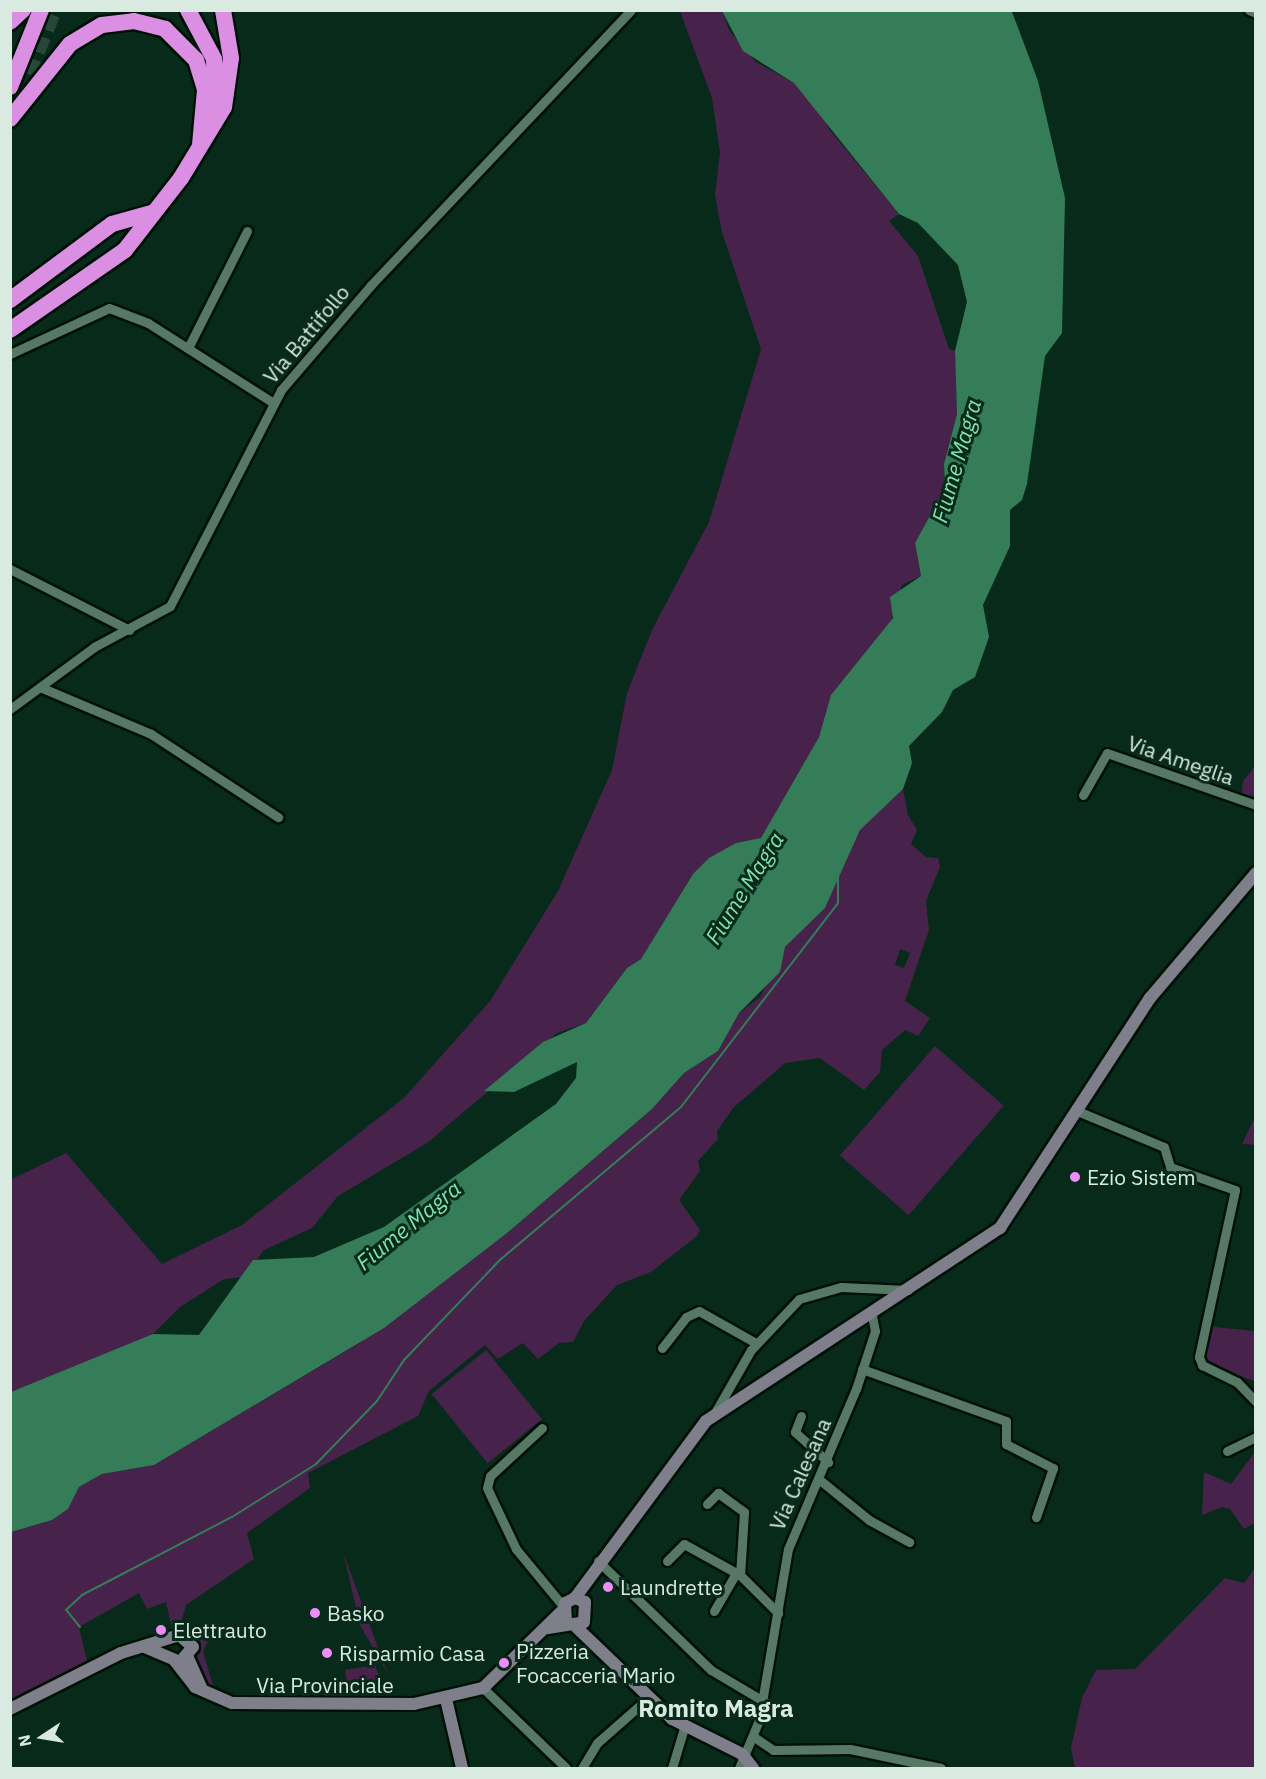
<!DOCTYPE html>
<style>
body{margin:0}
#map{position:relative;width:1266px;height:1779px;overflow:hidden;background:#082a1a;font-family:"IBM Plex Sans",sans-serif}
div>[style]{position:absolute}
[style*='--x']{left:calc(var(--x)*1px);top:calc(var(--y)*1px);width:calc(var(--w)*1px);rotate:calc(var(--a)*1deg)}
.green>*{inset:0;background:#47224b;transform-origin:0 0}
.water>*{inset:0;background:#357d59}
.stream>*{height:2px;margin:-1px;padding:0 1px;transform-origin:1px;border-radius:1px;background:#357d59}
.highway-tunnel>*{height:16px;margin-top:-8px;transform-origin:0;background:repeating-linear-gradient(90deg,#274738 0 16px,transparent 0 24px)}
.roads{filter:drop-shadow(2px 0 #001106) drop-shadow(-2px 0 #001106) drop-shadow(0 2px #001106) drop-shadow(0 -2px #001106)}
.street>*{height:9px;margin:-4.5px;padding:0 4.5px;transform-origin:4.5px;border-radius:4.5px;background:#567864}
.secondary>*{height:12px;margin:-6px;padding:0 6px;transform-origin:6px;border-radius:6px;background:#7e7f8a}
.highway>*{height:16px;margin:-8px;padding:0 8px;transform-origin:8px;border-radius:8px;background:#da8fe2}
.dots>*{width:16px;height:16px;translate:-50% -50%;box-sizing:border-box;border:3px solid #082a1a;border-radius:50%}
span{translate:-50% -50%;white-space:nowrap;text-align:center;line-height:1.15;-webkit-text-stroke:6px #082a1a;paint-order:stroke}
.street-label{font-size:21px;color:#d9ebe0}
.poi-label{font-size:21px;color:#d9ebe0}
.left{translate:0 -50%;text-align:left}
.water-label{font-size:22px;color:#7fe4ae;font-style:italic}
.quarter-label{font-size:24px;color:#d9ebe0;font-weight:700}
.frame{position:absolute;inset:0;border:12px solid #d9ebe0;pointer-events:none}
.north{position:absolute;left:12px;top:1707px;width:60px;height:60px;-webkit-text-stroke:4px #082a1a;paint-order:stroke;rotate:258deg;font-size:16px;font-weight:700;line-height:24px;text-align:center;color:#d9ebe0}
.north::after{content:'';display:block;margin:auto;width:21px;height:27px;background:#d9ebe0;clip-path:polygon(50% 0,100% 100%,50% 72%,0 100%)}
</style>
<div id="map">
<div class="green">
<div style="clip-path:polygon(680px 11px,722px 11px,729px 30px,756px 62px,794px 83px,821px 111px,829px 129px,899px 214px,889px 221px,918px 256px,949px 349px,955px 351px,957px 414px,944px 464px,945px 488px,915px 543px,921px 576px,902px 585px,889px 627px,831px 696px,819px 737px,761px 839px,736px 843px,693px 874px,641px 959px,627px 968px,586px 1023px,557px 1033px,427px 1143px,338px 1196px,312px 1228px,264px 1250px,244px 1277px,224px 1279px,180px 1307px,153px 1334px,116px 1353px,11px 1392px,10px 1180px,66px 1153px,162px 1264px,242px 1225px,404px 1098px,490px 1001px,558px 891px,612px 770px,627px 693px,652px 630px,709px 522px,761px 349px,722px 232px,715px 195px,720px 152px,712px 98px)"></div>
<div style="clip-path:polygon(1255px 766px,1255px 807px,1241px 802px,1243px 781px)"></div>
<div style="clip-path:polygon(evenodd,903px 789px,908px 815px,917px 830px,911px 844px,926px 857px,938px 858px,940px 867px,926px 901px,929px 930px,905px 1001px,930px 1018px,918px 1036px,905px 1030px,882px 1050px,880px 1072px,864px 1090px,820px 1058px,785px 1063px,733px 1108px,717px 1131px,718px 1139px,698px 1161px,700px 1171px,679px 1200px,700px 1230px,697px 1236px,651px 1272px,617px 1285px,584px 1321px,573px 1342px,559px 1343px,538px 1359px,523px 1343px,498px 1359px,485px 1345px,429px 1391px,418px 1416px,308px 1473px,310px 1488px,247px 1533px,254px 1559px,186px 1605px,179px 1630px,173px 1634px,166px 1602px,147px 1609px,139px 1593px,79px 1627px,87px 1661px,11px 1702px,11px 1532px,52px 1520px,68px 1509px,79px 1487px,102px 1474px,154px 1465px,358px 1344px,507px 1233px,652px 1109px,684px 1073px,718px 1051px,739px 1013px,760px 997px,785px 947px,825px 908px,860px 829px,903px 789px,900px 949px,910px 953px,904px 968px,895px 965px,900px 949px)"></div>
<div style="left:935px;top:1046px;width:91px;height:145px;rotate:41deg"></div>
<div style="clip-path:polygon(1255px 1117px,1255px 1145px,1242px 1144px)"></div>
<div style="clip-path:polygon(1205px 1326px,1255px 1331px,1255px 1381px,1209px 1366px,1203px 1359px)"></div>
<div style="left:486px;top:1350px;width:89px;height:70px;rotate:51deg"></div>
<div style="clip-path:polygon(1255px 1452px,1255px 1523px,1244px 1529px,1230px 1509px,1222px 1507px,1202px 1515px,1204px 1472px,1231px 1484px)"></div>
<div style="clip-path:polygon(343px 1552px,387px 1672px,404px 1702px,360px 1625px)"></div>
<div style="clip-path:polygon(1255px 1568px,1255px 1768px,1075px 1768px,1071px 1748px,1082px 1698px,1096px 1670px,1135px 1669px,1225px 1578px,1244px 1583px)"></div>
<div style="clip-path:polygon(217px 1620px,203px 1652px,214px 1689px,204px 1684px,193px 1662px,198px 1638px)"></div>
<div style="clip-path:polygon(375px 1665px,384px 1688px,377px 1700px,322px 1702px,320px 1695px,348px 1692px,345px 1670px)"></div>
</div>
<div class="water">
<div style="clip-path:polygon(722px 11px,1011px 10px,1014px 17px,1038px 81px,1065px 198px,1062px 333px,1045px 356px,1027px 484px,1022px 500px,1010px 510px,1010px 546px,983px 605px,989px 637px,975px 677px,953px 690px,942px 712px,909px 746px,912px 763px,903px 789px,860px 830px,825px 908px,785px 947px,780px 972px,739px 1013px,718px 1051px,684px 1073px,652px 1109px,507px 1233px,384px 1328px,154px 1465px,102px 1474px,79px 1487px,68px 1509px,52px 1520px,11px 1532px,11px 1392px,153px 1334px,199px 1335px,253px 1260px,314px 1257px,384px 1227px,556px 1104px,576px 1078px,577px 1062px,514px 1092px,484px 1091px,543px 1042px,586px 1023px,627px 968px,641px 959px,693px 874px,709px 858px,736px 843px,761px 838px,819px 737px,831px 695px,893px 618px,890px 597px,921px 576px,915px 543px,945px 488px,944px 464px,957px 414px,955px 351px,967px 302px,958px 265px,918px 223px,899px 214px,794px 83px,743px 51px)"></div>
</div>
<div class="stream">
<div style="--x:80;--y:1627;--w:22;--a:-129"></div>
<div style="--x:66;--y:1610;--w:22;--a:-43"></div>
<div style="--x:82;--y:1595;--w:169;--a:-27.5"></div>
<div style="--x:232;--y:1517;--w:99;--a:-32.2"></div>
<div style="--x:316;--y:1464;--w:88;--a:-45.9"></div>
<div style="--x:377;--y:1401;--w:49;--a:-56.6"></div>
<div style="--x:404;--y:1360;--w:140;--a:-46.2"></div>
<div style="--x:501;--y:1259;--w:236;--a:-40.2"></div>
<div style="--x:681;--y:1107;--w:257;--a:-52.4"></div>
<div style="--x:838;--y:903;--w:31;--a:-90"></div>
</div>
<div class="highway-tunnel">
<div style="--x:28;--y:74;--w:69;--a:-67.9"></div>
</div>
<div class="roads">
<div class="street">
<div style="--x:1249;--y:10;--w:8;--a:23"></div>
<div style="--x:188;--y:348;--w:131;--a:-63.2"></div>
<div style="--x:10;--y:354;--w:109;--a:-24.9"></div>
<div style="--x:109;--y:308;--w:42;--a:21"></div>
<div style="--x:148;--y:323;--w:147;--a:32.5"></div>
<div style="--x:10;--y:569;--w:134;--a:27.1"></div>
<div style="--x:40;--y:687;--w:121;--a:22.9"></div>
<div style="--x:151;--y:734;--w:152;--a:33.2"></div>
<div style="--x:10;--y:709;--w:104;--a:-36.4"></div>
<div style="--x:94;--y:647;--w:86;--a:-28.3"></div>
<div style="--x:170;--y:606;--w:243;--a:-62.8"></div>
<div style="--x:281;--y:390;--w:138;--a:-49.4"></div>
<div style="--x:371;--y:285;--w:378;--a:-46.6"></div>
<div style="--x:1083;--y:795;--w:48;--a:-60.3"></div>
<div style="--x:1107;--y:753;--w:158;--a:19.2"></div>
<div style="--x:1075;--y:1110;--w:96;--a:22.6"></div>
<div style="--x:1164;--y:1147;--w:21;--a:73"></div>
<div style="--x:1170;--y:1167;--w:69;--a:19.5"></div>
<div style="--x:1235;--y:1190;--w:171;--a:102.2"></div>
<div style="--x:1199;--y:1357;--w:9;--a:69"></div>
<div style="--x:1202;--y:1365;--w:39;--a:26"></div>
<div style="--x:1237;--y:1382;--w:28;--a:46"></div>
<div style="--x:662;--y:1348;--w:39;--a:-52"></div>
<div style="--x:686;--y:1317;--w:14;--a:-25"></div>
<div style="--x:699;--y:1311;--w:65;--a:29.3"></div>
<div style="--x:862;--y:1369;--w:153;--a:19.9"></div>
<div style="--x:1006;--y:1421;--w:23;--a:90"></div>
<div style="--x:1006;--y:1444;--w:53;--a:27.1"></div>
<div style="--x:1053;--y:1468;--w:52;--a:109.1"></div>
<div style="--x:713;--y:1416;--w:76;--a:-60.1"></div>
<div style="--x:751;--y:1350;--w:70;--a:-46.7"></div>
<div style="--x:799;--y:1299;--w:44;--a:-15.9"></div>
<div style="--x:841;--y:1287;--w:67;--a:2.6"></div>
<div style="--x:801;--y:1416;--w:17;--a:111"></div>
<div style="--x:795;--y:1432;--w:45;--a:42.3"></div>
<div style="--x:542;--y:1428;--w:71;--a:137.3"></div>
<div style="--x:490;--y:1476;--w:12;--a:104"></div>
<div style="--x:487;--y:1488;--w:68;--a:64.6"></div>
<div style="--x:516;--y:1549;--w:74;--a:50.5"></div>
<div style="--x:1227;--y:1451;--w:32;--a:-26"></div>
<div style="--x:821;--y:1481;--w:62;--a:39.1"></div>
<div style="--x:869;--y:1520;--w:46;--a:28.8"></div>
<div style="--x:707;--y:1504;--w:16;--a:-45"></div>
<div style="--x:718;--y:1493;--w:32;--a:36"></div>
<div style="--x:744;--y:1512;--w:63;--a:93.6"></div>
<div style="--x:598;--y:1561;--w:157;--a:44"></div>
<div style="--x:711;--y:1670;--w:61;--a:30.8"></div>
<div style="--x:667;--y:1561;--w:24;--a:-45"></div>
<div style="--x:684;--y:1544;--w:64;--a:29"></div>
<div style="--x:740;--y:1575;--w:54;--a:45"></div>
<div style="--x:714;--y:1611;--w:44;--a:-59.9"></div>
<div style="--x:483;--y:1688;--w:115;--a:43.9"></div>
<div style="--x:754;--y:1737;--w:23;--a:34"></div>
<div style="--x:773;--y:1750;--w:77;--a:-0.7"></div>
<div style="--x:850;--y:1749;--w:93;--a:11.8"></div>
<div style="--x:582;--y:1768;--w:29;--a:-59"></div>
<div style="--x:597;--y:1743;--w:68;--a:-41.4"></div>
<div style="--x:672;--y:1768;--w:42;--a:-73.3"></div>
<div style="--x:739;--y:1768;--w:52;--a:-67.4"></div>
<div style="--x:759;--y:1720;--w:173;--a:-80.4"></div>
<div style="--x:788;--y:1549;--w:174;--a:-67"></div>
<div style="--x:856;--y:1389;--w:61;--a:-71.9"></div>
<div style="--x:875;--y:1331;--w:16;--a:-101"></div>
</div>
<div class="secondary">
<div style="--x:575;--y:1598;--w:220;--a:-53.5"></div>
<div style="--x:706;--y:1421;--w:352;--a:-33.3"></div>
<div style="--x:1000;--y:1228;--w:275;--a:-56.9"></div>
<div style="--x:1150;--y:998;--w:164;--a:-49.7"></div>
<div style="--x:574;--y:1625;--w:136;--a:43.8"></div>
<div style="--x:672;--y:1719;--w:78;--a:26.6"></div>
<div style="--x:742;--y:1754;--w:18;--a:52"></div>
<div style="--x:548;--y:1628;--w:36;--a:-9"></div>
<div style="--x:584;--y:1622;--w:20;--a:-87"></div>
<div style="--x:585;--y:1602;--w:11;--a:-158"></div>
<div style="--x:575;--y:1598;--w:11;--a:153"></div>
<div style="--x:565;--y:1603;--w:18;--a:87"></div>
<div style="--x:188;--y:1658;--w:32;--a:66"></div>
<div style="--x:175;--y:1661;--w:33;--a:52"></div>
<div style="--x:195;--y:1687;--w:40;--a:23.4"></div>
<div style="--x:232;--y:1703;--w:182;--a:0.3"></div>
<div style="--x:414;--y:1704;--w:71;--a:-13.1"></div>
<div style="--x:483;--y:1688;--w:109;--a:-44.3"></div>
<div style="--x:446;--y:1699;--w:71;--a:76.9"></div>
<div style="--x:10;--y:1709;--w:124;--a:-26.8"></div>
<div style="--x:121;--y:1653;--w:61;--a:-17.2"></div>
<div style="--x:179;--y:1635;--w:18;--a:41"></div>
<div style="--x:193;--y:1647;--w:20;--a:131"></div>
<div style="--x:180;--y:1662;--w:39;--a:-157"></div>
</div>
<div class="highway">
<div style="--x:188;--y:10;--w:55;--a:62"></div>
<div style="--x:214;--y:59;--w:47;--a:88.8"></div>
<div style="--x:10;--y:22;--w:18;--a:-43"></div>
<div style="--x:10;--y:87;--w:83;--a:-68.1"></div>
<div style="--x:10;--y:119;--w:96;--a:-51.3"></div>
<div style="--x:70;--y:44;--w:37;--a:-31"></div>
<div style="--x:102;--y:25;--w:32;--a:-7"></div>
<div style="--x:134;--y:21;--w:32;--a:14"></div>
<div style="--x:165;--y:29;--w:44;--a:45"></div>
<div style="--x:196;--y:60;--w:31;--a:73"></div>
<div style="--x:205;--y:90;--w:55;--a:95.2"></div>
<div style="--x:10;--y:300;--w:127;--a:-36.7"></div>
<div style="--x:112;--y:224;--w:41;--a:-15.8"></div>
<div style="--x:10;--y:330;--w:140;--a:-34.8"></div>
<div style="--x:125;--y:250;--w:91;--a:-52.1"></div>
<div style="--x:181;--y:178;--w:83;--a:-58.8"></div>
<div style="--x:224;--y:107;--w:49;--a:-81.9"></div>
<div style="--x:231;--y:58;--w:49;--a:-99.5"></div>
</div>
</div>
<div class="dots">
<div style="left:1075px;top:1177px;background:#ee8cf8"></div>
<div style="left:608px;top:1587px;background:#ee8cf8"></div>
<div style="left:315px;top:1613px;background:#ee8cf8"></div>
<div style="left:161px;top:1630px;background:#ee8cf8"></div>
<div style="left:327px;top:1653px;background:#ee8cf8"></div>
<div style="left:504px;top:1663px;background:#ee8cf8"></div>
</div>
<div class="street-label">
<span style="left:306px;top:334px;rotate:-50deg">Via Battifollo</span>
<span style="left:1181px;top:760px;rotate:19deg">Via Ameglia</span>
<span style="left:800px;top:1474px;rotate:-66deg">Via Calesana</span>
<span style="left:325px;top:1685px">Via Provinciale</span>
</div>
<div class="poi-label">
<span class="left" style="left:1087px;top:1177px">Ezio Sistem</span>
<span class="left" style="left:620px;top:1587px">Laundrette</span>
<span class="left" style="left:327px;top:1613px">Basko</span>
<span class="left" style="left:173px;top:1630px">Elettrauto</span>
<span class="left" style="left:516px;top:1663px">Pizzeria<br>Focacceria Mario</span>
<span class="left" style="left:339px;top:1653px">Risparmio Casa</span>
</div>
<div class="water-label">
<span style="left:956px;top:461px;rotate:-74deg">Fiume Magra</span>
<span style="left:744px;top:888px;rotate:-58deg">Fiume Magra</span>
<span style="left:408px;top:1225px;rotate:-39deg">Fiume Magra</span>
</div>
<div class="quarter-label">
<span style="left:716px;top:1709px">Romito Magra</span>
</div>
<div class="frame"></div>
<div class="north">N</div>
</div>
